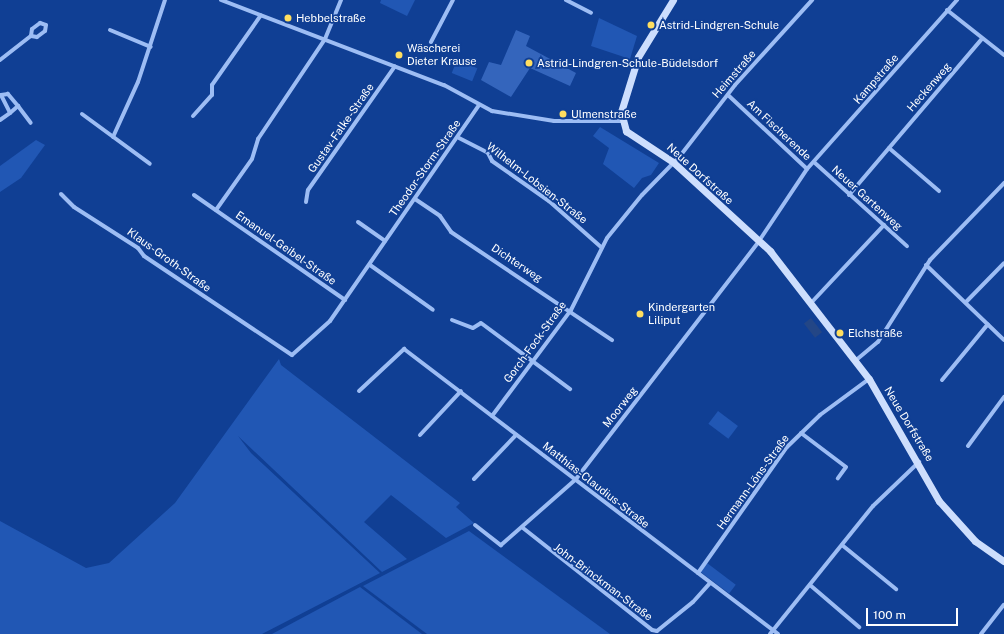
<!DOCTYPE html>
<meta charset="utf-8">
<style>
body{margin:0}
#map{position:relative;width:1004px;height:634px;overflow:hidden;background:#103f94;font-family:"Public Sans",sans-serif}
div>[style]{position:absolute}
[style*='--x']{left:calc(var(--x)*1px);top:calc(var(--y)*1px);width:calc(var(--w)*1px);rotate:calc(var(--a)*1deg)}
.green>*{inset:0;background:#2157b4;transform-origin:0 0}
.water>*{inset:0;background:#234686;transform-origin:0 0}
.building>*{inset:0;background:#3465bc}
.street>*{height:4px;margin:-2px;padding:0 2px;transform-origin:2px;border-radius:2px;background:#9dbdf4}
.secondary>*{height:7px;margin:-3.5px;padding:0 3.5px;transform-origin:3.5px;border-radius:3.5px;background:#cddefd}
.dots>*{width:11px;height:11px;translate:-50% -50%;box-sizing:border-box;border:2px solid #103f94;border-radius:50%}
span{translate:-50% -50%;white-space:nowrap;text-align:center;line-height:1.15;-webkit-text-stroke:3.5px #103f94;paint-order:stroke}
.poi-label{font-size:11px;color:#fff}
.left{translate:0 -50%;text-align:left}
.street-label{font-size:11px;color:#fff}
.scale{position:absolute;left:866px;top:608px;width:92px;height:18px;box-sizing:border-box;border:2px solid #fff;border-top:0;padding-left:5px;font-size:12px;line-height:14px;white-space:nowrap;color:#fff;-webkit-text-stroke:3px #103f94;paint-order:stroke}
</style>
<div id="map">
<div class="green">
<div style="clip-path:polygon(381px 0,415px 0,407px 16px,380px 3px)"></div>
<div style="clip-path:polygon(599px 18px,637px 36px,630px 59px,591px 46px)"></div>
<div style="left:457px;top:60px;width:22px;height:14px;rotate:22deg"></div>
<div style="clip-path:polygon(600px 127px,659px 163px,651px 175px,642px 178px,634px 188px,603px 164px,609px 148px,593px 136px)"></div>
<div style="clip-path:polygon(36px 140px,45px 145px,21px 178px,0 192px,0 166px)"></div>
<div style="clip-path:polygon(279px 359px,281px 365px,460px 503px,456px 507px,474px 523px,446px 538px,391px 495px,364px 522px,407px 559px,382px 572px,238px 436px,251px 453px,380px 573px,262px 634px,0 634px,0 521px,86px 568px,109px 563px,175px 503px)"></div>
<div style="left:718px;top:411px;width:25px;height:16px;rotate:37deg"></div>
<div style="clip-path:polygon(469px 531px,610px 634px,427px 634px,363px 586px)"></div>
<div style="left:707px;top:563px;width:36px;height:11px;rotate:37deg"></div>
<div style="clip-path:polygon(360px 587px,422px 634px,272px 634px)"></div>
</div>
<div class="water">
<div style="left:811px;top:318px;width:18px;height:9px;rotate:52deg"></div>
</div>
<div class="building">
<div style="clip-path:polygon(516px 30px,530px 36px,526px 46px,576px 73px,570px 86px,530px 68px,511px 97px,481px 80px,489px 62px,501px 65px)"></div>
</div>
<div class="street">
<div style="--x:221;--y:0;--w:239;--a:20.9"></div>
<div style="--x:444;--y:85;--w:55;--a:28.4"></div>
<div style="--x:492;--y:111;--w:63;--a:9.2"></div>
<div style="--x:554;--y:121;--w:67;--a:0"></div>
<div style="--x:566;--y:0;--w:28;--a:27"></div>
<div style="--x:947;--y:10;--w:73;--a:38.3"></div>
<div style="--x:110;--y:30;--w:44;--a:22.5"></div>
<div style="--x:431;--y:42;--w:47;--a:-62.4"></div>
<div style="--x:0;--y:60;--w:39;--a:-38"></div>
<div style="--x:31;--y:36;--w:7;--a:-82"></div>
<div style="--x:32;--y:29;--w:10;--a:-37"></div>
<div style="--x:40;--y:23;--w:6;--a:18"></div>
<div style="--x:46;--y:25;--w:6;--a:99"></div>
<div style="--x:45;--y:31;--w:10;--a:143"></div>
<div style="--x:37;--y:37;--w:6;--a:-171"></div>
<div style="--x:728;--y:95;--w:108;--a:43.1"></div>
<div style="--x:18;--y:106;--w:16;--a:-130"></div>
<div style="--x:8;--y:94;--w:7;--a:172"></div>
<div style="--x:1;--y:95;--w:20;--a:63"></div>
<div style="--x:10;--y:113;--w:11;--a:-41"></div>
<div style="--x:18;--y:106;--w:21;--a:53"></div>
<div style="--x:82;--y:114;--w:84;--a:36.3"></div>
<div style="--x:193;--y:116;--w:28;--a:-48"></div>
<div style="--x:212;--y:95;--w:10;--a:-90"></div>
<div style="--x:212;--y:85;--w:85;--a:-55"></div>
<div style="--x:0;--y:120;--w:12;--a:-35"></div>
<div style="--x:113;--y:137;--w:60;--a:-65.6"></div>
<div style="--x:138;--y:82;--w:86;--a:-71.8"></div>
<div style="--x:459;--y:138;--w:33;--a:27"></div>
<div style="--x:488;--y:153;--w:9;--a:63"></div>
<div style="--x:492;--y:161;--w:70;--a:35.1"></div>
<div style="--x:549;--y:201;--w:69;--a:41.5"></div>
<div style="--x:889;--y:148;--w:66;--a:40.7"></div>
<div style="--x:815;--y:163;--w:124;--a:42.1"></div>
<div style="--x:61;--y:194;--w:18;--a:45"></div>
<div style="--x:74;--y:207;--w:76;--a:32.6"></div>
<div style="--x:138;--y:248;--w:10;--a:53"></div>
<div style="--x:144;--y:256;--w:178;--a:33.8"></div>
<div style="--x:292;--y:355;--w:51;--a:-41.8"></div>
<div style="--x:330;--y:321;--w:262;--a:-55.4"></div>
<div style="--x:194;--y:195;--w:184;--a:34.8"></div>
<div style="--x:849;--y:195;--w:205;--a:-49.6"></div>
<div style="--x:415;--y:199;--w:30;--a:34"></div>
<div style="--x:440;--y:216;--w:19;--a:55"></div>
<div style="--x:451;--y:232;--w:194;--a:33.9"></div>
<div style="--x:306;--y:202;--w:12;--a:-81"></div>
<div style="--x:308;--y:190;--w:151;--a:-54.9"></div>
<div style="--x:216;--y:210;--w:62;--a:-54.8"></div>
<div style="--x:252;--y:159;--w:21;--a:-73"></div>
<div style="--x:258;--y:139;--w:120;--a:-56.2"></div>
<div style="--x:325;--y:39;--w:42;--a:-67.7"></div>
<div style="--x:358;--y:222;--w:33;--a:35"></div>
<div style="--x:370;--y:265;--w:77;--a:35.5"></div>
<div style="--x:926;--y:265;--w:108;--a:43.9"></div>
<div style="--x:966;--y:302;--w:54;--a:-45.7"></div>
<div style="--x:811;--y:303;--w:107;--a:-46.9"></div>
<div style="--x:452;--y:320;--w:22;--a:21"></div>
<div style="--x:473;--y:328;--w:9;--a:-32"></div>
<div style="--x:481;--y:323;--w:111;--a:36.6"></div>
<div style="--x:855;--y:361;--w:30;--a:-40"></div>
<div style="--x:878;--y:342;--w:97;--a:-57.6"></div>
<div style="--x:930;--y:260;--w:107;--a:-46.1"></div>
<div style="--x:942;--y:380;--w:72;--a:-50.6"></div>
<div style="--x:359;--y:391;--w:62;--a:-43"></div>
<div style="--x:404;--y:349;--w:470;--a:37.3"></div>
<div style="--x:492;--y:416;--w:132;--a:-53.3"></div>
<div style="--x:571;--y:310;--w:80;--a:-63.4"></div>
<div style="--x:607;--y:238;--w:55;--a:-50.9"></div>
<div style="--x:642;--y:195;--w:54;--a:-45.7"></div>
<div style="--x:680;--y:156;--w:90;--a:-52.2"></div>
<div style="--x:735;--y:85;--w:115;--a:-47.8"></div>
<div style="--x:801;--y:433;--w:56;--a:37.1"></div>
<div style="--x:846;--y:467;--w:14;--a:126"></div>
<div style="--x:420;--y:435;--w:60;--a:-47"></div>
<div style="--x:968;--y:446;--w:61;--a:-53.7"></div>
<div style="--x:474;--y:479;--w:61;--a:-46.3"></div>
<div style="--x:475;--y:525;--w:33;--a:38"></div>
<div style="--x:501;--y:545;--w:100;--a:-41.3"></div>
<div style="--x:576;--y:479;--w:300;--a:-52.4"></div>
<div style="--x:759;--y:241;--w:87;--a:-56.3"></div>
<div style="--x:807;--y:169;--w:226;--a:-48.4"></div>
<div style="--x:523;--y:528;--w:164;--a:38.3"></div>
<div style="--x:652;--y:630;--w:5;--a:11"></div>
<div style="--x:657;--y:631;--w:46;--a:-38.9"></div>
<div style="--x:693;--y:602;--w:25;--a:-48"></div>
<div style="--x:842;--y:545;--w:70;--a:39.2"></div>
<div style="--x:698;--y:573;--w:154;--a:-54.8"></div>
<div style="--x:787;--y:447;--w:46;--a:-44.1"></div>
<div style="--x:820;--y:415;--w:61;--a:-36.3"></div>
<div style="--x:810;--y:585;--w:65;--a:40.6"></div>
<div style="--x:770;--y:634;--w:164;--a:-51.2"></div>
<div style="--x:873;--y:506;--w:64;--a:-43.7"></div>
<div style="--x:981;--y:634;--w:37;--a:-52"></div>
</div>
<div class="secondary">
<div style="--x:673;--y:0;--w:67;--a:121.6"></div>
<div style="--x:638;--y:57;--w:58;--a:107.2"></div>
<div style="--x:621;--y:112;--w:20;--a:75"></div>
<div style="--x:626;--y:131;--w:56;--a:33.4"></div>
<div style="--x:673;--y:162;--w:132;--a:42.5"></div>
<div style="--x:770;--y:251;--w:162;--a:52.3"></div>
<div style="--x:869;--y:379;--w:141;--a:60.2"></div>
<div style="--x:939;--y:501;--w:54;--a:48"></div>
<div style="--x:975;--y:541;--w:35;--a:35"></div>
</div>
<div class="dots">
<div style="left:288px;top:18px;background:#ffde60"></div>
<div style="left:651px;top:25px;background:#ffde60"></div>
<div style="left:399px;top:55px;background:#ffde60"></div>
<div style="left:529px;top:63px;background:#ffde60"></div>
<div style="left:563px;top:114px;background:#ffde60"></div>
<div style="left:640px;top:314px;background:#ffde60"></div>
<div style="left:840px;top:333px;background:#ffde60"></div>
</div>
<div class="poi-label">
<span class="left" style="left:296px;top:18px">Hebbelstraße</span>
<span class="left" style="left:659px;top:25px">Astrid-Lindgren-Schule</span>
<span class="left" style="left:407px;top:55px">Wäscherei<br>Dieter Krause</span>
<span class="left" style="left:537px;top:63px">Astrid-Lindgren-Schule-Büdelsdorf</span>
<span class="left" style="left:571px;top:114px">Ulmenstraße</span>
<span class="left" style="left:648px;top:314px">Kindergarten<br>Liliput</span>
<span class="left" style="left:848px;top:333px">Elchstraße</span>
</div>
<div class="street-label">
<span style="left:734px;top:74px;rotate:-49deg">Heimstraße</span>
<span style="left:876px;top:79px;rotate:-49deg">Kampstraße</span>
<span style="left:929px;top:87px;rotate:-49deg">Heckenweg</span>
<span style="left:341px;top:128px;rotate:-55deg">Gustav-Falke-Straße</span>
<span style="left:779px;top:130px;rotate:43deg">Am Fischerende</span>
<span style="left:425px;top:168px;rotate:-55deg">Theodor-Storm-Straße</span>
<span style="left:700px;top:174px;rotate:42deg">Neue Dorfstraße</span>
<span style="left:537px;top:183px;rotate:38deg">Wilhelm-Lobsien-Straße</span>
<span style="left:867px;top:198px;rotate:42deg">Neuer Gartenweg</span>
<span style="left:286px;top:248px;rotate:35deg">Emanuel-Geibel-Straße</span>
<span style="left:169px;top:260px;rotate:36deg">Klaus-Groth-Straße</span>
<span style="left:517px;top:263px;rotate:34deg">Dichterweg</span>
<span style="left:535px;top:342px;rotate:-54deg">Gorch-Fock-Straße</span>
<span style="left:620px;top:407px;rotate:-52deg">Moorweg</span>
<span style="left:909px;top:424px;rotate:59deg">Neue Dorfstraße</span>
<span style="left:753px;top:482px;rotate:-54deg">Hermann-Löns-Straße</span>
<span style="left:596px;top:485px;rotate:38deg">Matthias-Claudius-Straße</span>
<span style="left:603px;top:582px;rotate:37deg">John-Brinckman-Straße</span>
</div>
<div class="scale">100 m</div>
</div>
